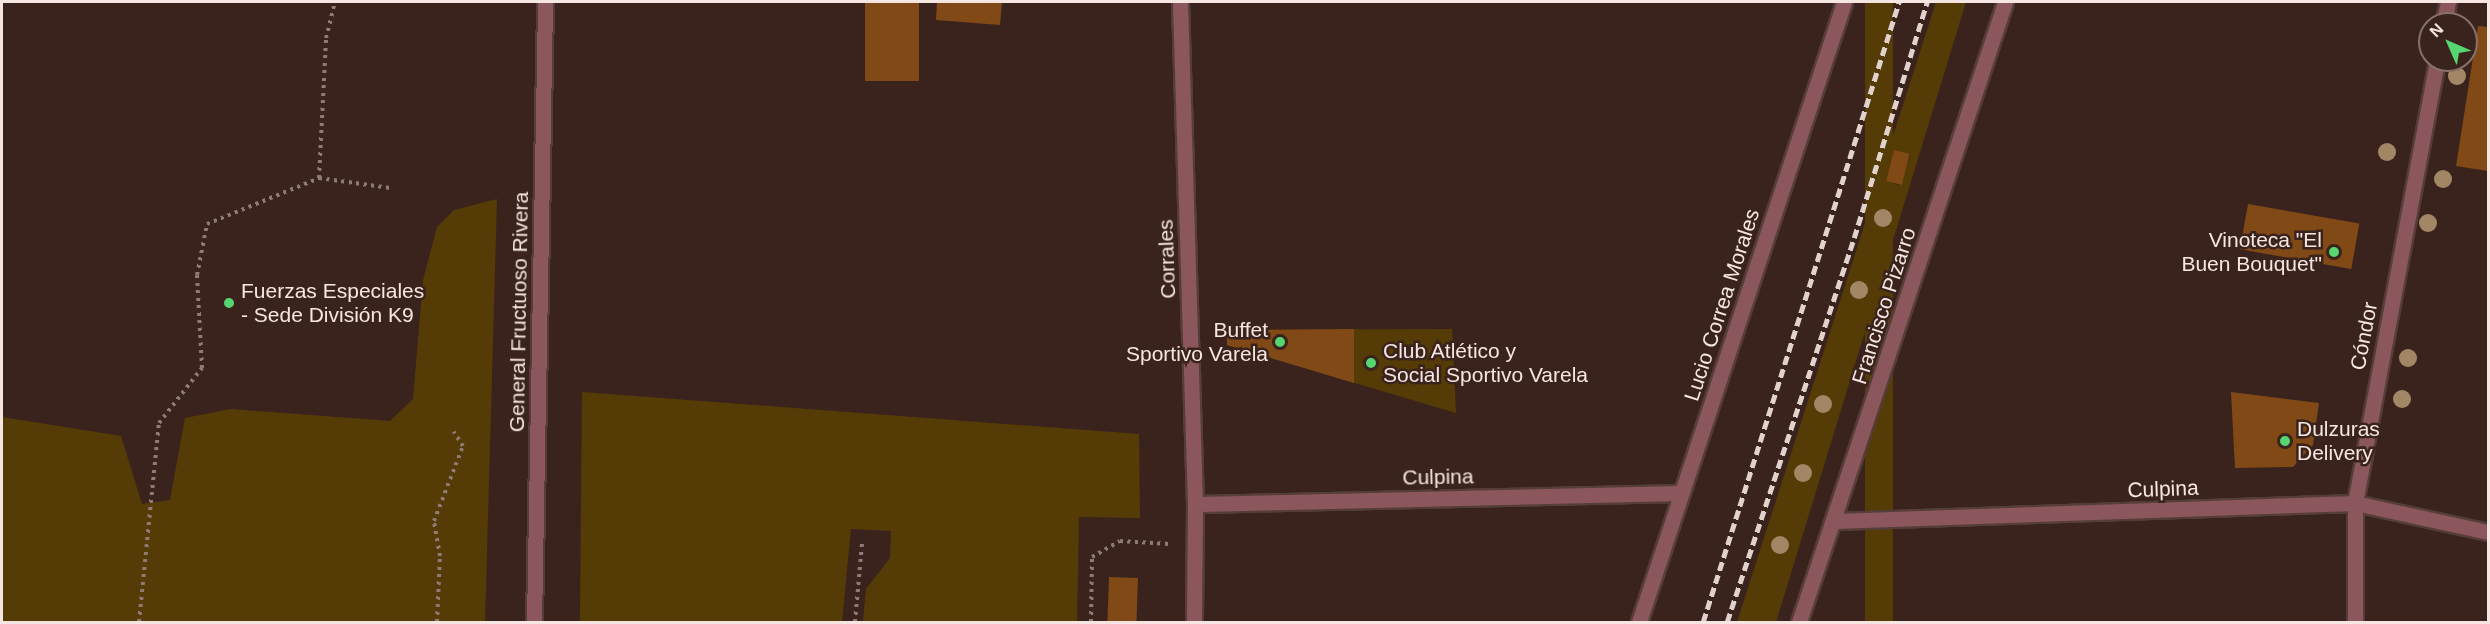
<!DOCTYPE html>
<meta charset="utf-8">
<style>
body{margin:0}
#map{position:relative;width:2490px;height:624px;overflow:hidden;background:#3b231d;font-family:Helvetica,sans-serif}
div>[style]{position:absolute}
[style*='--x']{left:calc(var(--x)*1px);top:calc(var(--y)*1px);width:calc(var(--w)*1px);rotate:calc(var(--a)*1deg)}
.green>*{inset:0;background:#553c06;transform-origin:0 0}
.building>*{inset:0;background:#814916;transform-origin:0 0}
.path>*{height:4px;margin-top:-2px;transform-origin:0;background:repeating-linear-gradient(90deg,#8f7b75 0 3px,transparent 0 7.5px)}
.roads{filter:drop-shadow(2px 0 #553e38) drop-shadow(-2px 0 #553e38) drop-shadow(0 2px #553e38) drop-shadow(0 -2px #553e38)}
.minor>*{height:15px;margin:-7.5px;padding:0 7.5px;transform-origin:7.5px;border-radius:7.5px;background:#8c575c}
.rail>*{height:4.5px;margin-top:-2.25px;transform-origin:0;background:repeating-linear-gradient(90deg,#e2d2cd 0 9px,transparent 0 13.5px)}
.trees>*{width:18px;height:18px;margin:-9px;border-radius:50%;background:#a28766}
.dots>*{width:16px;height:16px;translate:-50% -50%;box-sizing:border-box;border:3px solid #3b231d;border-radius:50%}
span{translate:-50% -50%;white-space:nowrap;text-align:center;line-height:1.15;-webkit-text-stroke:5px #3b231d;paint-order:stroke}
.poi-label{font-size:21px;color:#f6e6e1}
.right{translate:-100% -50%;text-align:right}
.left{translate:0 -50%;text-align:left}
.street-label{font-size:21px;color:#f6e6e1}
.frame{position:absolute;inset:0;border:3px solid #f6e6e1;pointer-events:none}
.north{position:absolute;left:2418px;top:12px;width:60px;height:60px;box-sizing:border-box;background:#3b231d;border:2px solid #86716b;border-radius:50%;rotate:315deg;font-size:16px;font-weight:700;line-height:24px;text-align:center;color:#f6e6e1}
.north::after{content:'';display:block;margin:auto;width:21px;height:27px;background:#56d671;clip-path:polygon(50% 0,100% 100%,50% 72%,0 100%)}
</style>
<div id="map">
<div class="green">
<div style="left:1865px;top:2px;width:28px;height:653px"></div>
<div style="clip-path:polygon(evenodd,1936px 2px,1966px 2px,1776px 622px,1737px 622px,1936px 2px,1894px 150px,1910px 155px,1899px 185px,1884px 180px,1894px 150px)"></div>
<div style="clip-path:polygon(497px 199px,485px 622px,2px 622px,2px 417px,121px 436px,142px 504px,170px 500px,185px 418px,231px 409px,390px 421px,413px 399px,423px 280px,437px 227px,454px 210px)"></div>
<div style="clip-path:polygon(1452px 329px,1456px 413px,1227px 345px,1227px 330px)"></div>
<div style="clip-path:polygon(582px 392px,1139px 434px,1140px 518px,1079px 517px,1077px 622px,863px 622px,866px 589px,890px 558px,891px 531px,851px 529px,842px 622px,580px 622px)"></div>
</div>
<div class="building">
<div style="left:865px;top:2px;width:54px;height:79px"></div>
<div style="clip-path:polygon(937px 2px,1002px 2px,1000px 25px,936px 20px)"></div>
<div style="clip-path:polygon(2478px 26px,2488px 27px,2488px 171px,2456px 166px)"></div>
<div style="left:1894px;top:150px;width:16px;height:32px;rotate:14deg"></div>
<div style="left:2248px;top:204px;width:113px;height:46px;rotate:10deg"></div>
<div style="clip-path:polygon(1354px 329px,1354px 383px,1227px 345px,1227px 330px)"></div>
<div style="clip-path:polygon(2231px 392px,2319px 403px,2313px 445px,2293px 467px,2235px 468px)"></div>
<div style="left:1109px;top:577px;width:29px;height:45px;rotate:2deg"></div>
</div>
<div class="path">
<div style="--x:319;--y:178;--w:72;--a:8"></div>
<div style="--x:139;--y:622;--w:200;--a:-84.3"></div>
<div style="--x:159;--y:423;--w:70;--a:-52"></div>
<div style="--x:202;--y:368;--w:93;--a:-93.1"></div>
<div style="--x:197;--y:275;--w:52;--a:-78.9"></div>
<div style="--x:207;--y:224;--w:121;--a:-22.3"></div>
<div style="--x:319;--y:178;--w:140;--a:-87.1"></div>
<div style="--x:326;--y:38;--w:37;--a:-76"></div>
<div style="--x:437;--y:622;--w:66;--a:-87.4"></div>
<div style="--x:440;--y:556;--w:36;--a:-100"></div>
<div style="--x:434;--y:521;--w:80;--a:-68.9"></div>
<div style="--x:463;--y:446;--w:17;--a:-123"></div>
<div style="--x:855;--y:622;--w:79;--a:-84.9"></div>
<div style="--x:1091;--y:622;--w:65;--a:-89.1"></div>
<div style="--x:1092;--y:557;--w:32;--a:-30"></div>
<div style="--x:1120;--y:541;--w:50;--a:3.4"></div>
</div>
<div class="roads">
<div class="minor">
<div style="--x:1180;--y:2;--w:502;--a:88.29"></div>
<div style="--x:1195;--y:504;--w:118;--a:90.5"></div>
<div style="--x:2443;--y:24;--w:23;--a:-77"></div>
<div style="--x:1195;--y:504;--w:487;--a:-1.3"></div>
<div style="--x:1835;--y:521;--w:520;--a:-1.98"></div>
<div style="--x:2355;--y:503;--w:136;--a:12.3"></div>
<div style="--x:534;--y:622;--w:620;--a:-88.98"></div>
<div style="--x:1639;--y:622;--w:653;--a:-71.7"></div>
<div style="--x:1799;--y:622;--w:653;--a:-71.62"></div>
<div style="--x:2355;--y:622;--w:119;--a:-90"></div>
<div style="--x:2355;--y:503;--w:451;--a:-79.5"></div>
</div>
</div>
<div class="rail">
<div style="--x:1703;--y:622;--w:650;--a:-72.46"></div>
<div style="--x:1727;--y:622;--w:404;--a:-71.7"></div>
<div style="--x:1854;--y:238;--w:247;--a:-72.8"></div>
</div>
<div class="trees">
<div style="left:2457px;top:76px"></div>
<div style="left:2387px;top:152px"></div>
<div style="left:2443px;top:179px"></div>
<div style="left:1883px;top:218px"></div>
<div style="left:2428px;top:223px"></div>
<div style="left:1859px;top:290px"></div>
<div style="left:2408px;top:358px"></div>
<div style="left:2402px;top:399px"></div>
<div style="left:1823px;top:404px"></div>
<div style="left:1803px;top:473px"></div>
<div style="left:1780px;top:545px"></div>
</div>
<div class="dots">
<div style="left:2334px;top:252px;background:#56d671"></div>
<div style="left:229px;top:303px;background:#56d671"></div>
<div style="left:1280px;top:342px;background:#56d671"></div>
<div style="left:1371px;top:363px;background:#56d671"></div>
<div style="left:2285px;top:441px;background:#56d671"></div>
</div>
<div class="poi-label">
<span class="right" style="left:2322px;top:252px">Vinoteca "El<br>Buen Bouquet"</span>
<span class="left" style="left:241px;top:303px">Fuerzas Especiales<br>- Sede División K9</span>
<span class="right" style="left:1268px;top:342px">Buffet<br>Sportivo Varela</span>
<span class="left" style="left:1383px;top:363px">Club Atlético y<br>Social Sportivo Varela</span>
<span class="left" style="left:2297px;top:441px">Dulzuras<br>Delivery</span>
</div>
<div class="street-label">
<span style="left:1167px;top:259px;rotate:-92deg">Corrales</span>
<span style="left:1722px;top:305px;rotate:-72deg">Lucio Correa Morales</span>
<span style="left:1884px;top:306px;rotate:-72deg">Francisco Pizarro</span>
<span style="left:519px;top:312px;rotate:-89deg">General Fructuoso Rivera</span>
<span style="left:2364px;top:336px;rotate:-79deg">Cóndor</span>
<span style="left:1438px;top:477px;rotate:-1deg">Culpina</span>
<span style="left:2163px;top:489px;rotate:-2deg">Culpina</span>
</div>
<div class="frame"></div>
<div class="north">N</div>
</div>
